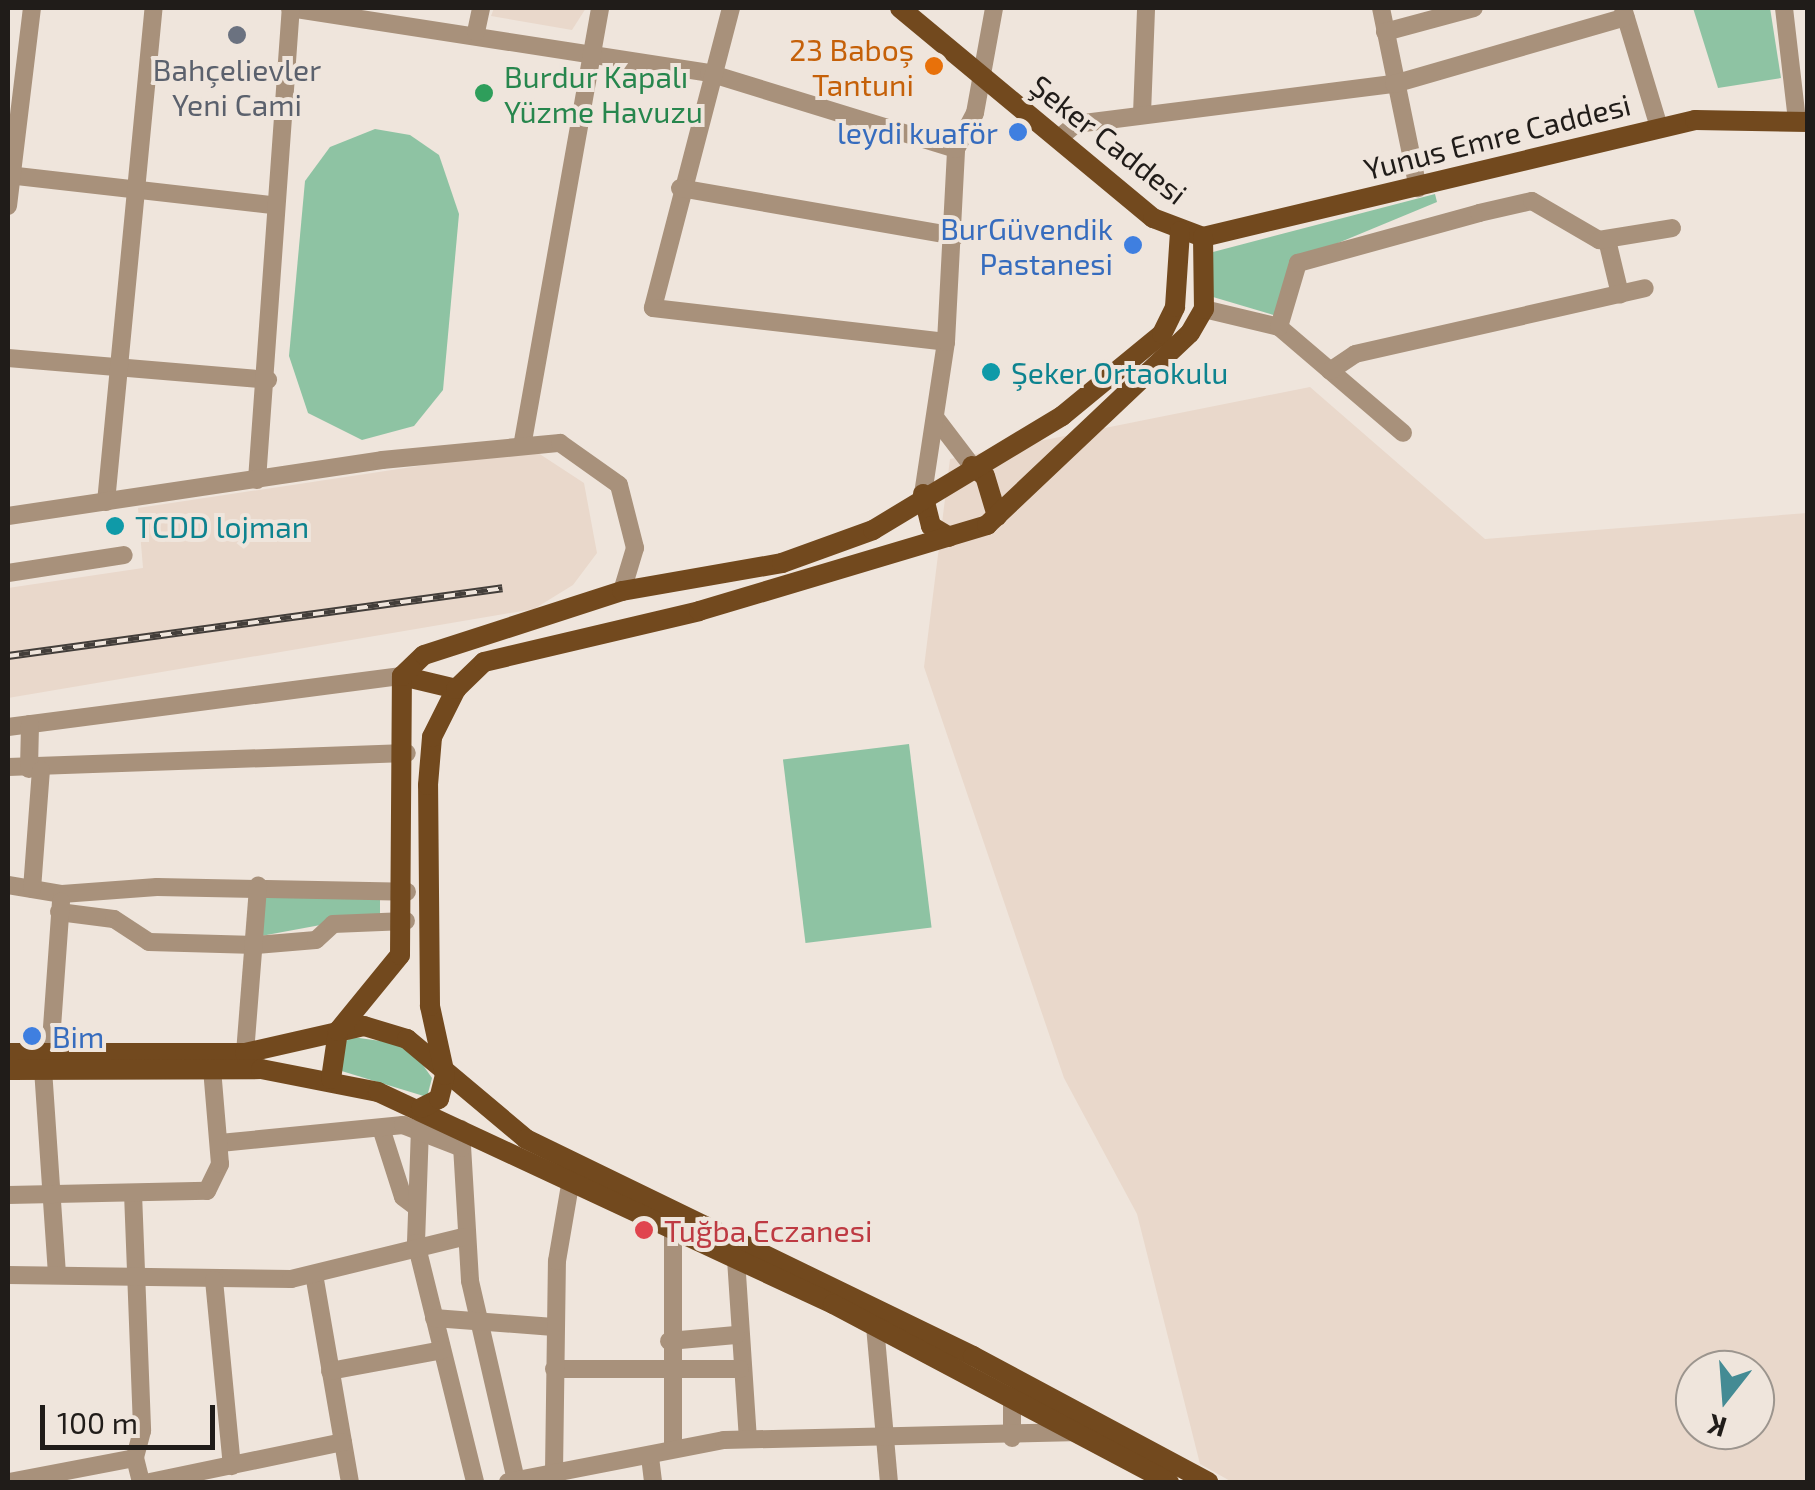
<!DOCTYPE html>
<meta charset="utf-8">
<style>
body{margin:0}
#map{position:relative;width:1815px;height:1490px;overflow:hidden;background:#efe5dc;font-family:"Exo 2",sans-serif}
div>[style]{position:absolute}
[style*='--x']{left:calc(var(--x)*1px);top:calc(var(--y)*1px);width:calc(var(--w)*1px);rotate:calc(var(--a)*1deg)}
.built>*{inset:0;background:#e9d8cb}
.green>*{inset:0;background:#8ec3a3;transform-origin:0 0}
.minor>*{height:18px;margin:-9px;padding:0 9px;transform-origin:9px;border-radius:9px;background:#a8917b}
.major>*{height:20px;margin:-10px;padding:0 10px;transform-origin:10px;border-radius:10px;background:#72491e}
.rail>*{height:8px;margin-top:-4px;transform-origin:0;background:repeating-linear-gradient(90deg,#efe5dc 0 11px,#433e3a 0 22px);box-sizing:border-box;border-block:2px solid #433e3a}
.dots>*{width:28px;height:28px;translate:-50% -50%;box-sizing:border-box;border:5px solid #efe5dc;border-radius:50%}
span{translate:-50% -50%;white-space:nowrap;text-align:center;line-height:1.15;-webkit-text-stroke:8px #efe5dc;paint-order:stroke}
.food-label{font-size:30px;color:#c56008}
.right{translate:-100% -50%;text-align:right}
.worship-label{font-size:30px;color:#5b616d}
.leisure-label{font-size:30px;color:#27864d}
.left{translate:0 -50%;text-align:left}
.shop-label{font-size:30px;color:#366cbe}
.street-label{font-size:30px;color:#201c19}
.culture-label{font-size:30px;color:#0d838f}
.health-label{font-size:30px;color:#be3a42}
.frame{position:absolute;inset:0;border:10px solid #201c19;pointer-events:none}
.north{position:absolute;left:1675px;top:1350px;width:100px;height:100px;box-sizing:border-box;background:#efe5dc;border:2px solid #9c958e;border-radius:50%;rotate:197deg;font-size:28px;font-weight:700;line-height:40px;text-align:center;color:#201c19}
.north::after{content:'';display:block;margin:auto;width:35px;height:45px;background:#448b94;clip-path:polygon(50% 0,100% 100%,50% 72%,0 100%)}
.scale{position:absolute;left:40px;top:1405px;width:175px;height:45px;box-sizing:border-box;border:5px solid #201c19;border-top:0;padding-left:12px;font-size:30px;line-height:35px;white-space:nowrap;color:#201c19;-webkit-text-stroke:8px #efe5dc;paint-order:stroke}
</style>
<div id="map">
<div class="built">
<div style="clip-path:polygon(494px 8px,586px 8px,572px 30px,491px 16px)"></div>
<div style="clip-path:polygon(evenodd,1310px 387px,1485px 539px,1807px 513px,1807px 1482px,1232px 1482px,1200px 1464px,1137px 1214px,1064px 1078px,924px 667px,950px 459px,1310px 387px,1695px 1370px,1755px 1370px,1755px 1430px,1695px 1430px,1695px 1370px)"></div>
<div style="clip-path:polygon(532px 449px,584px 483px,597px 553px,573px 585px,534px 609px,8px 698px,8px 588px,143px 568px,138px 508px)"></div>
</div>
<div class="green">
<div style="clip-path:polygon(1693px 8px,1770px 8px,1781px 78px,1718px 88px)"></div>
<div style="clip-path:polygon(375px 129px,410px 135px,439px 155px,459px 214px,443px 390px,414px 426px,362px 440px,308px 413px,289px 356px,305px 181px,330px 147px)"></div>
<div style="clip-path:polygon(1435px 194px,1437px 202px,1297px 260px,1277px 316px,1213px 297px,1213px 252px)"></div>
<div style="left:909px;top:744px;width:185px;height:127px;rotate:83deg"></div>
<div style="clip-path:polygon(262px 892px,380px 897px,380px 914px,261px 936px)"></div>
<div style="clip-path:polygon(352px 1037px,395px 1043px,418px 1058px,432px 1078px,427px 1097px,335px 1069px,336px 1048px)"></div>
</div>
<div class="minor">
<div style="--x:290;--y:8;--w:424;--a:8.8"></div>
<div style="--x:709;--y:73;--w:258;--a:17.1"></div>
<div style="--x:731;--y:8;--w:310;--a:104.6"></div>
<div style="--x:653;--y:308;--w:295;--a:6.6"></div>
<div style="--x:1381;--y:8;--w:184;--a:78.4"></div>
<div style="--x:1623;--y:8;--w:124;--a:73.2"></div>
<div style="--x:1784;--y:8;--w:114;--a:83.4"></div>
<div style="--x:476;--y:32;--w:25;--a:-78"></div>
<div style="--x:1385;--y:32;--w:92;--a:-15.1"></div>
<div style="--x:1142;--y:114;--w:106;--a:-87.8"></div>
<div style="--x:1058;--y:139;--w:23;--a:-40"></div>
<div style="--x:1076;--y:124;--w:321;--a:-7.2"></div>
<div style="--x:1394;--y:84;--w:241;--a:-16.1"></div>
<div style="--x:8;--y:175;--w:266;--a:6.5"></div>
<div style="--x:680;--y:188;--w:280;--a:9.9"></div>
<div style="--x:8;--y:206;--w:199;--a:-83.1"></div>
<div style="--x:1607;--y:240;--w:56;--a:76.5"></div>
<div style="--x:1204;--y:309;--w:77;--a:13.5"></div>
<div style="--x:1279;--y:327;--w:163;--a:40.5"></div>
<div style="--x:1279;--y:327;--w:67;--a:-73.5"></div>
<div style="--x:1298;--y:263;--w:188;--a:-15.4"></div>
<div style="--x:1479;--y:213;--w:54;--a:-12.8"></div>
<div style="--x:1532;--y:201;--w:78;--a:30.2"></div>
<div style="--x:1599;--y:240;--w:74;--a:-9.3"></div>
<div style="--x:8;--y:358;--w:261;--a:4.8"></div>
<div style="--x:1330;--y:371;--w:30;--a:-34"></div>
<div style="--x:1355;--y:354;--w:297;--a:-12.8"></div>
<div style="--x:937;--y:420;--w:58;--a:52.7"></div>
<div style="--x:523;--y:441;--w:440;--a:-79.9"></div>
<div style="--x:257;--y:480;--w:473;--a:-85.9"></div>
<div style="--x:923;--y:494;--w:154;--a:-81.4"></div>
<div style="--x:946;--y:342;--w:193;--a:-87"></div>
<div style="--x:956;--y:149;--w:41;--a:-62.2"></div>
<div style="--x:975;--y:113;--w:107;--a:-79.7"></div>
<div style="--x:106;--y:502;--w:496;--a:-84.5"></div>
<div style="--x:8;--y:516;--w:378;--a:-8.5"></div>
<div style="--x:382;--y:460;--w:179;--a:-5.5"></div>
<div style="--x:560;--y:443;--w:72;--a:35.4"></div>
<div style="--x:619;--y:485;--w:65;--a:75.7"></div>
<div style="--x:635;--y:548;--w:45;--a:106.8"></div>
<div style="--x:8;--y:573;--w:117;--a:-8.8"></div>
<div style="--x:8;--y:727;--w:397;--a:-7.4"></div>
<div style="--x:8;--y:767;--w:399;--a:-2"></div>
<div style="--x:29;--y:769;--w:45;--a:-88.7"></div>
<div style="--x:8;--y:885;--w:55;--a:9.5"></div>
<div style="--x:62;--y:894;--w:95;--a:-4.2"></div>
<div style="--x:157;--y:887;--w:250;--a:1.1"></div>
<div style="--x:32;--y:889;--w:119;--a:-85.7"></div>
<div style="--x:59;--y:912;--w:55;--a:7.3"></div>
<div style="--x:114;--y:919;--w:42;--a:33.3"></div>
<div style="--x:149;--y:942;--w:107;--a:1.6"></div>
<div style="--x:256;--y:945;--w:60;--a:-4.8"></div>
<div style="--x:316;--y:940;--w:23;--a:-43"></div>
<div style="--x:333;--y:924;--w:73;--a:-2.4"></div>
<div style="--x:245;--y:1053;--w:168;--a:-85.5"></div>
<div style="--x:50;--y:1055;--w:154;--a:-85.9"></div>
<div style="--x:43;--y:1069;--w:204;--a:86.1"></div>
<div style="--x:381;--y:1128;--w:72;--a:72.3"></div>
<div style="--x:403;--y:1197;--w:15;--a:37"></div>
<div style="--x:420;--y:1128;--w:115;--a:92"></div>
<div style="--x:416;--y:1243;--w:246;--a:76.1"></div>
<div style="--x:461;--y:1129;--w:152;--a:86.6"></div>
<div style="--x:470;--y:1281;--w:205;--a:77"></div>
<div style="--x:220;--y:1143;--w:184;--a:-5.6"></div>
<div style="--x:403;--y:1125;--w:63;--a:21.3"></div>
<div style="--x:133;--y:1193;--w:238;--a:87.8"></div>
<div style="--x:142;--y:1431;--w:28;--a:105"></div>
<div style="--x:8;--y:1195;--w:199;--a:-1.2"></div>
<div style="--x:207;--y:1191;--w:30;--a:-64"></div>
<div style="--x:220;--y:1164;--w:96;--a:-94.8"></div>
<div style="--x:736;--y:1259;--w:179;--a:86.2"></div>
<div style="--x:314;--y:1274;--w:211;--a:80.2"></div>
<div style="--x:8;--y:1275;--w:283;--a:0.8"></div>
<div style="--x:291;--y:1279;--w:177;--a:-13.7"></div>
<div style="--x:214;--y:1280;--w:187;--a:84.5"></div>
<div style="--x:434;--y:1318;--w:120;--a:4.3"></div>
<div style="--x:875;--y:1326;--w:157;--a:84.9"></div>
<div style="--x:669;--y:1341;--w:67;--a:-5.1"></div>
<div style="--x:554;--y:1369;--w:186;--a:0"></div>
<div style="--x:330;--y:1371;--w:114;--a:-10.6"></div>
<div style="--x:1012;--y:1438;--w:42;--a:-90"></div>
<div style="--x:673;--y:1446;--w:216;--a:-90"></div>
<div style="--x:650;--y:1457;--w:25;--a:83"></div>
<div style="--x:554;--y:1472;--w:211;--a:-89.2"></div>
<div style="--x:557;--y:1261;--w:83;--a:-80.3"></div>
<div style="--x:9;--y:1482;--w:128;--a:-10.8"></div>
<div style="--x:135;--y:1458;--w:25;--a:76"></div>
<div style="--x:150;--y:1482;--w:197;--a:-11.7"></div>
<div style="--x:508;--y:1482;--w:220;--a:-11"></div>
<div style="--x:724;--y:1440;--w:357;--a:-1.3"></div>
</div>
<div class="major">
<div style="--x:900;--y:8;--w:329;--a:39.7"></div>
<div style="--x:1153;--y:218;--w:53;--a:20.8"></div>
<div style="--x:1203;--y:237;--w:506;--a:-13.38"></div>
<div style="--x:1695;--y:120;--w:113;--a:1"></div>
<div style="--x:972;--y:466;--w:16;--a:38"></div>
<div style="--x:985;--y:476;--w:42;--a:73.3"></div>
<div style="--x:923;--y:494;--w:33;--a:76"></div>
<div style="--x:931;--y:526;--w:21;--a:31"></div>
<div style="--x:402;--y:676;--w:56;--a:13.5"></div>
<div style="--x:8;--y:1053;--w:237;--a:0"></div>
<div style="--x:245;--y:1053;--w:122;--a:-12.8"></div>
<div style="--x:364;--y:1026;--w:45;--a:16.8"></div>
<div style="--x:407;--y:1039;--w:155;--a:40"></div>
<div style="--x:526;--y:1139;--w:497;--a:25.9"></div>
<div style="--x:973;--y:1356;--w:267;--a:28.2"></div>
<div style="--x:8;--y:1070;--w:253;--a:-0.2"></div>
<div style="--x:261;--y:1069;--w:119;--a:11.1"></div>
<div style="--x:378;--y:1092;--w:502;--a:24.98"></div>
<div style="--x:833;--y:1304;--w:380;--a:27.9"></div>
<div style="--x:331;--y:1079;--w:49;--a:-81.7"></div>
<div style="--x:338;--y:1031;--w:98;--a:-50.8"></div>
<div style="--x:400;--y:955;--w:279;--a:-89.6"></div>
<div style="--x:402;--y:676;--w:30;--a:-44"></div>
<div style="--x:424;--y:655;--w:208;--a:-17.9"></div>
<div style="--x:622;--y:591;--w:162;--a:-9.9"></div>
<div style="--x:782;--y:563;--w:97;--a:-19.9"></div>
<div style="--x:873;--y:530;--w:221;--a:-31.1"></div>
<div style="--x:1062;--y:416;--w:129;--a:-39.4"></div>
<div style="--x:1162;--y:334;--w:30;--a:-64"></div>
<div style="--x:1175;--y:307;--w:76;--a:-86.2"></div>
<div style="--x:421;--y:1108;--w:20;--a:-27"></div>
<div style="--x:439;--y:1099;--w:25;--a:-76"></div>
<div style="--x:445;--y:1075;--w:71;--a:-102.3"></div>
<div style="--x:430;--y:1006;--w:221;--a:-90.5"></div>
<div style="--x:428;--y:785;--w:48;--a:-85.2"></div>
<div style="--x:432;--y:737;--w:54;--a:-63.4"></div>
<div style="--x:456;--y:689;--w:39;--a:-44"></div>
<div style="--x:484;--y:662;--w:221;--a:-13.3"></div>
<div style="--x:699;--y:611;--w:301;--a:-16.6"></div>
<div style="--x:987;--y:525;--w:279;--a:-43.4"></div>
<div style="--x:1190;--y:333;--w:28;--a:-60"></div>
<div style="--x:1204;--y:309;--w:72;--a:-90.8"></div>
</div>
<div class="rail">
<div style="--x:8;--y:656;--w:499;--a:-7.8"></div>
</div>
<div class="dots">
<div style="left:237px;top:35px;background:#6b7280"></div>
<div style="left:934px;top:66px;background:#e8710a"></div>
<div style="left:484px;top:93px;background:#2e9e5b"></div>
<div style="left:1018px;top:132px;background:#3f7fe0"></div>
<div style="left:1133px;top:245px;background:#3f7fe0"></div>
<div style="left:991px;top:372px;background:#0f9aa8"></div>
<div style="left:115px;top:526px;background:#0f9aa8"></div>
<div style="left:32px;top:1036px;background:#3f7fe0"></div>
<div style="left:644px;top:1230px;background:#e0444e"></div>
</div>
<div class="food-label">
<span class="right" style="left:914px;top:66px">23 Baboş<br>Tantuni</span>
</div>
<div class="worship-label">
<span style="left:237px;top:86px">Bahçelievler<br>Yeni Cami</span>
</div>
<div class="leisure-label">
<span class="left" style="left:504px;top:93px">Burdur Kapalı<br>Yüzme Havuzu</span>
</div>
<div class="shop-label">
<span class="right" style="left:998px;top:132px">leydi kuaför</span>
<span class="right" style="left:1113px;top:245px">BurGüvendik<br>Pastanesi</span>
<span class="left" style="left:52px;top:1036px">Bim</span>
</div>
<div class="street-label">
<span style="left:1497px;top:136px;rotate:-14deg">Yunus Emre Caddesi</span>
<span style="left:1109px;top:139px;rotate:38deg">Şeker Caddesi</span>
</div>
<div class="culture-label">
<span class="left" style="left:1011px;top:372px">Şeker Ortaokulu</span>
<span class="left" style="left:135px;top:526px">TCDD lojman</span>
</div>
<div class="health-label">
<span class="left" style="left:664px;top:1230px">Tuğba Eczanesi</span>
</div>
<div class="frame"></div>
<div class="north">K</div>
<div class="scale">100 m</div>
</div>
